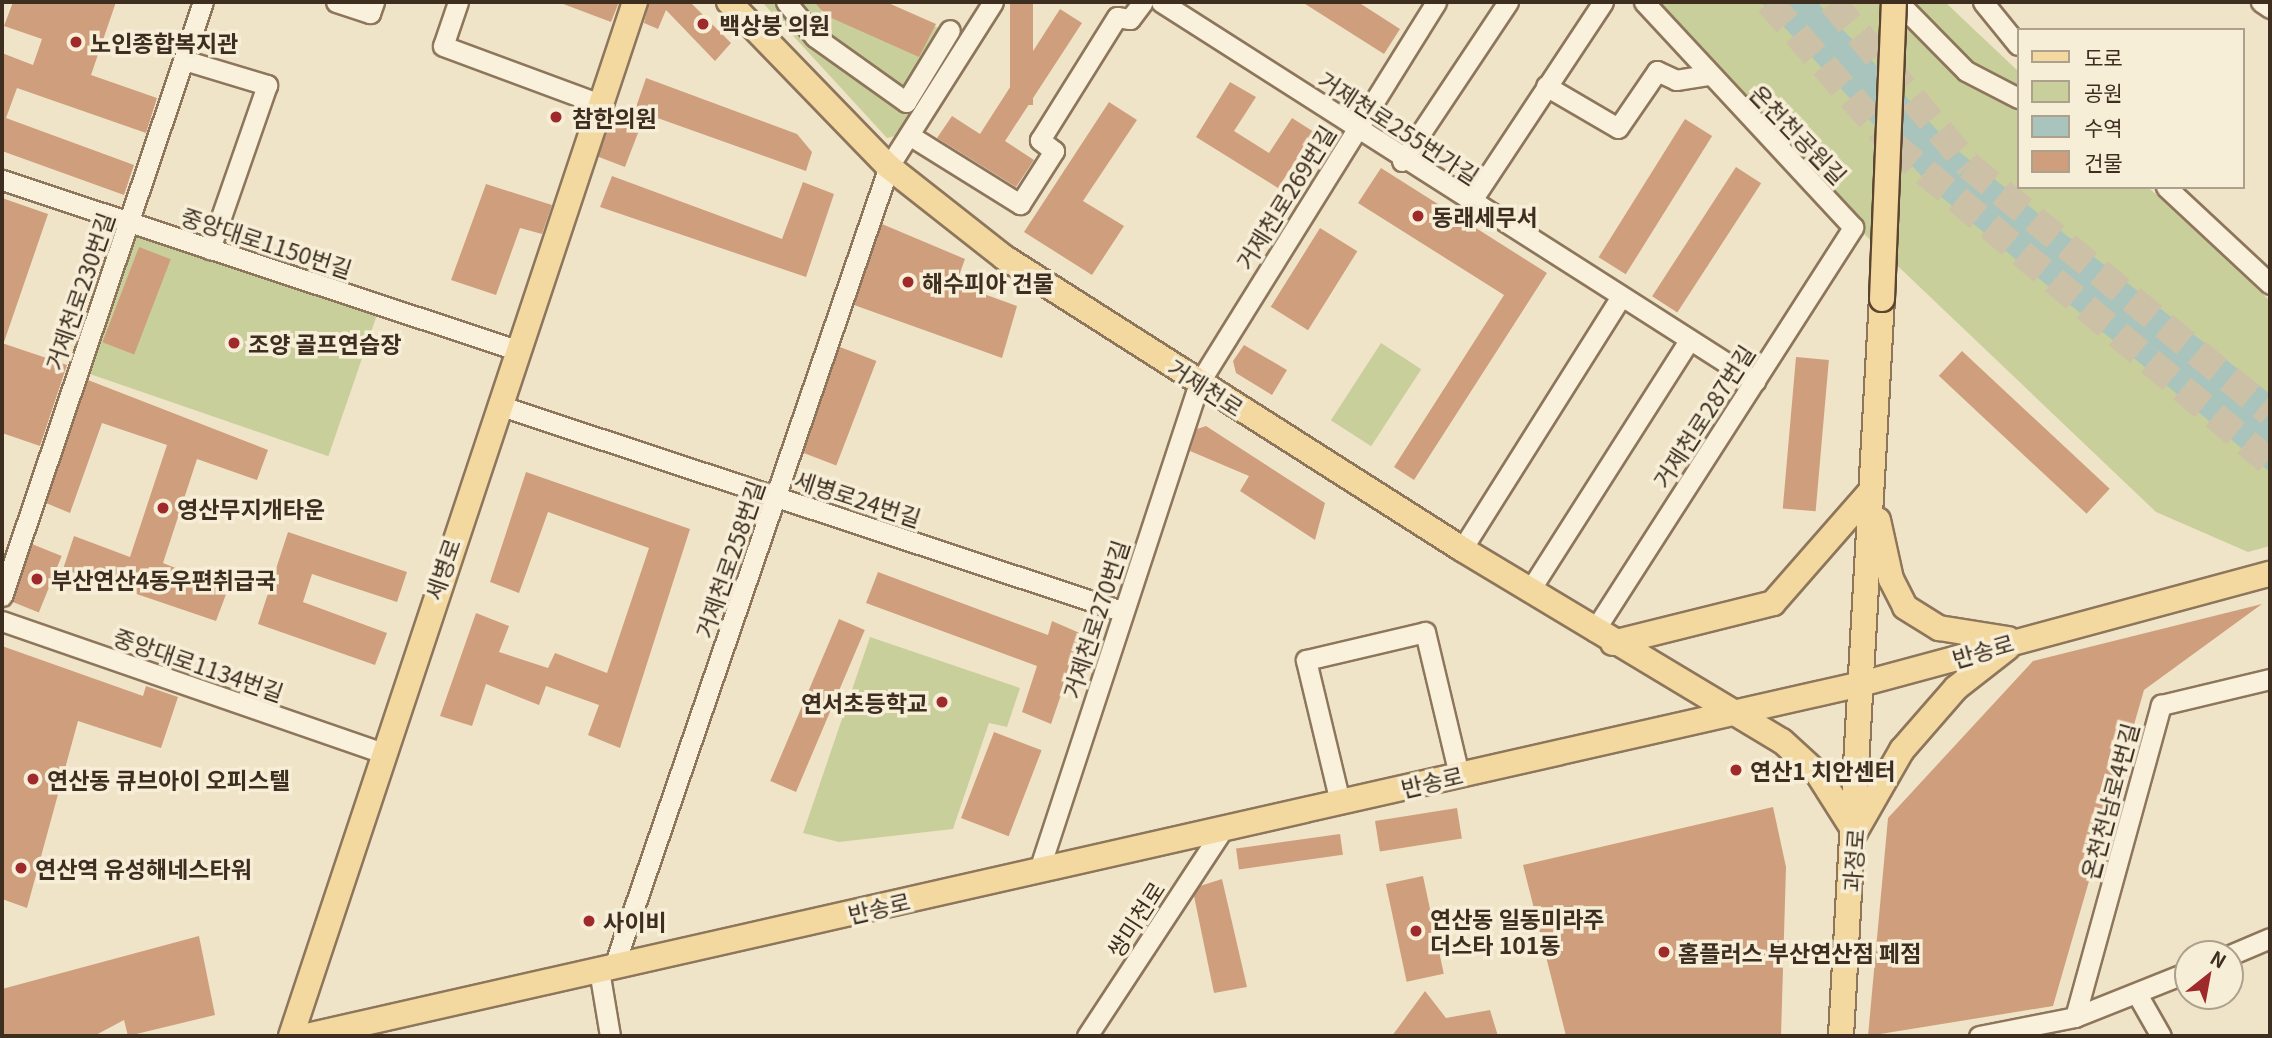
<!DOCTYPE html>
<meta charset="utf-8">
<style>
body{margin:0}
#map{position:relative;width:2272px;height:1038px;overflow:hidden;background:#f0e4c8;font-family:Georgia,"Noto Sans KR",serif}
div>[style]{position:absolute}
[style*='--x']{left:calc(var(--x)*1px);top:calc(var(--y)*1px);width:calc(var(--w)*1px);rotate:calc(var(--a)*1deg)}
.green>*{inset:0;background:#c9cf9b;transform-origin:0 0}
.water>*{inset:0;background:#a9c4bc}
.building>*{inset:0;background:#cf9f7d;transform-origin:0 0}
.highway-tunnel>*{height:28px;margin-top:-14px;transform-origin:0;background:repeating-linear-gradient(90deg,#ccc0a6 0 28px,transparent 0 42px)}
.roads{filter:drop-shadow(2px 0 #8d765c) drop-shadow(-2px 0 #8d765c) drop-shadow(0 2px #8d765c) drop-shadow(0 -2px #8d765c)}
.minor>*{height:19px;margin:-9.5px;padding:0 9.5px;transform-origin:9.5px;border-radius:9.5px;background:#faf1dc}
.major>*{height:24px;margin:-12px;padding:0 12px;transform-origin:12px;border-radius:12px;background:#f3d9a0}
.bridges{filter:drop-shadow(2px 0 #5b4430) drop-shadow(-2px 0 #5b4430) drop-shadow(0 2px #5b4430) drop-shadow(0 -2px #5b4430)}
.major-bridge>*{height:24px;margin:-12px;padding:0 12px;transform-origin:12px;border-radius:12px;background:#f3d9a0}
.dots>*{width:19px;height:19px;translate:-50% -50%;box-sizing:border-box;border:4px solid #f7eed8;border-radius:50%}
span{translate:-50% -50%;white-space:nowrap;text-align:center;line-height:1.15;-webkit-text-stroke:7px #f7eed8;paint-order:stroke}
.poi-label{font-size:23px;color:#3d2e20;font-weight:700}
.left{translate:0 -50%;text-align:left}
.right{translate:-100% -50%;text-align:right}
.street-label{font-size:23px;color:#3d2e20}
.frame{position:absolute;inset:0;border:4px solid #3d2e20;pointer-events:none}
.legend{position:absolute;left:2017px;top:28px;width:228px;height:161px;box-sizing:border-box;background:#f7eed8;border:2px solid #ada18e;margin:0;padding:9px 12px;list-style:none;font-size:21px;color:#3d2e20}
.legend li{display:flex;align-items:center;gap:14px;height:35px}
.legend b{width:35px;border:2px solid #ada18e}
.north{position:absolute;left:2174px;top:940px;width:70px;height:70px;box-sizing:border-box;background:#f7eed8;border:2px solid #ada18e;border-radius:50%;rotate:31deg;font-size:19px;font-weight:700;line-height:28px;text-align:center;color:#3d2e20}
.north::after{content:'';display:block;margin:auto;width:24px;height:32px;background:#9e2a2b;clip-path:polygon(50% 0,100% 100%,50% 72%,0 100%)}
</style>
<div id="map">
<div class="green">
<div style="clip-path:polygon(762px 2px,886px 2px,958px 38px,895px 136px,887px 138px)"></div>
<div style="clip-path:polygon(1649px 2px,1945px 2px,2018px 71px,2018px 187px,2148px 187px,2270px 301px,2270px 546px,2248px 552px,2156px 512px,1862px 232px)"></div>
<div style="left:138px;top:232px;width:253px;height:150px;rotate:19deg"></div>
<div style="left:1381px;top:343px;width:48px;height:92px;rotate:33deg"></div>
<div style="clip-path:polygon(870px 637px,1020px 688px,1007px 727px,989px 723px,953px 829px,839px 842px,803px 833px)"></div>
</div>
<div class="water">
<div style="clip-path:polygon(1761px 2px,1817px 2px,1953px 147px,2270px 394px,2270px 472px,1939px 195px)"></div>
</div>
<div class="building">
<div style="clip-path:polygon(13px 2px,116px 2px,91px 75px,157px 98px,146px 133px,17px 88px,6px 118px,134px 165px,124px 195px,2px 151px,2px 53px,33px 65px,42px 39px,4px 26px)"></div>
<div style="clip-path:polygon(558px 2px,619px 2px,611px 22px)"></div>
<div style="clip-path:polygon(649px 2px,690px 2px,731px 43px,715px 61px,666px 10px,658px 29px,644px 23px)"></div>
<div style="clip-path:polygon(814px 2px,886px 2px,936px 24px,919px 57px,827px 16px)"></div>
<div style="left:1010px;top:2px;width:23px;height:103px"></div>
<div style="clip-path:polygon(1302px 2px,1358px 2px,1400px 29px,1384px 54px)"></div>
<div style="clip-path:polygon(1060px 9px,1082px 23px,1005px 141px,1034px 160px,1016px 187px,937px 138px,952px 116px,980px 134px)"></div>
<div style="clip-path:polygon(646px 78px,797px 134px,812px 152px,806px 171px,635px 110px)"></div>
<div style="clip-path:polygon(1230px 82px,1256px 97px,1234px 131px,1269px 153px,1292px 118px,1314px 132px,1278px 188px,1196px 137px)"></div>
<div style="clip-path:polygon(1109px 102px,1137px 120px,1083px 201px,1124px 226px,1092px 275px,1024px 232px)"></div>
<div style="left:612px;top:117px;width:30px;height:42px;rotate:21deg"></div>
<div style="left:1685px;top:119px;width:32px;height:163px;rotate:32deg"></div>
<div style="left:1736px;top:167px;width:30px;height:154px;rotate:33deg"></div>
<div style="clip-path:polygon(1381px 168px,1547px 273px,1414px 480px,1394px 467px,1504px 295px,1358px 203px)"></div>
<div style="clip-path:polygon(612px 176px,782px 239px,803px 182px,834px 194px,806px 277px,600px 207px)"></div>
<div style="clip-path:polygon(486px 184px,552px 205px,542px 234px,520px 228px,496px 295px,451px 280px)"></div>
<div style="clip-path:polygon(2px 198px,48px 214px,4px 342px,2px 341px)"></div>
<div style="clip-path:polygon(882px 224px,965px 259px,956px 284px,1017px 306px,1002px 358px,854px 305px)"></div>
<div style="left:1320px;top:228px;width:44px;height:93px;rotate:32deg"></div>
<div style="left:139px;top:247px;width:34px;height:102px;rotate:21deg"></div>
<div style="clip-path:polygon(2px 343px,67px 365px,40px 446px,2px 433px)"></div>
<div style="clip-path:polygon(1244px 345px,1287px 370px,1272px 395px,1236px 373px,1233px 361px)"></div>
<div style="left:840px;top:347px;width:39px;height:112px;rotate:21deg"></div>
<div style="left:1962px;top:351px;width:202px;height:34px;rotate:43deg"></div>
<div style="left:1796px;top:357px;width:33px;height:152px;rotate:5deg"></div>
<div style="clip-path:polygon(88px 380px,268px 450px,257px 480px,197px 459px,163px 563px,228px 589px,216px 621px,63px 569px,74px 536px,130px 557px,167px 445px,102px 423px,70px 513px,46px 503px)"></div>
<div style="clip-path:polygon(1206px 426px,1325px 503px,1315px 540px,1240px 491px,1249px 476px,1190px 451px,1197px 429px)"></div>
<div style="clip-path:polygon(526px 472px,690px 529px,620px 748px,588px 735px,599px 705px,546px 686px,539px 705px,486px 684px,472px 726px,440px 716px,476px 613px,509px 626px,499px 652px,548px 668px,555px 653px,607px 673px,649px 548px,548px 512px,519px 593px,490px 582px)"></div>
<div style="clip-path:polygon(288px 532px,407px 572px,397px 602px,312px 574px,303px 602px,387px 633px,375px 665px,258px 624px)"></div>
<div style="left:32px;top:544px;width:32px;height:61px;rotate:22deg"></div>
<div style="clip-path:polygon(878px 572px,1048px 635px,1052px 621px,1082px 634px,1051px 724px,1022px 712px,1037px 666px,866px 603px)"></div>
<div style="clip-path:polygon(2262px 604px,2144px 690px,2053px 1006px,1868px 1036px,1888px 818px,2033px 661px)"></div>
<div style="left:839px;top:619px;width:28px;height:176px;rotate:23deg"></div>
<div style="clip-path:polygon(2px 646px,143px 696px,146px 686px,178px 697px,161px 748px,78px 721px,27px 908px,2px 899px)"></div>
<div style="left:994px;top:732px;width:51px;height:92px;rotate:21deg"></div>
<div style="clip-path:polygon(1773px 807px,1786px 867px,1781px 1036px,1566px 1036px,1523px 865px)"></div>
<div style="left:1457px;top:808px;width:31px;height:83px;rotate:81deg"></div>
<div style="left:1340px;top:834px;width:21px;height:105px;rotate:82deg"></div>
<div style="left:1423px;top:876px;width:100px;height:38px;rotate:78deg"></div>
<div style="clip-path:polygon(1222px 879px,1247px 987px,1214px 993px,1194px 896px,1200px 886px)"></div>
<div style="clip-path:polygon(199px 936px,215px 1015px,128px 1036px,124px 1020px,94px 1036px,2px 1036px,2px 989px)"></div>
<div style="clip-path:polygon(1425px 991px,1446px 1018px,1490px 1010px,1498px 1036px,1392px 1036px)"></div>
</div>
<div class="highway-tunnel">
<div style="--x:1769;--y:2;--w:189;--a:49.1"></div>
<div style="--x:1893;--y:145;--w:493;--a:40.1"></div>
<div style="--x:1832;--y:2;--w:214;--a:50.1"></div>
<div style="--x:1969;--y:166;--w:389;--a:39.3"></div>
</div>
<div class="roads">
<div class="minor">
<div style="--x:336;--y:2;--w:36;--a:18"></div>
<div style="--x:370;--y:13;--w:12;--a:-70"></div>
<div style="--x:458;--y:2;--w:46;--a:108.8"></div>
<div style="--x:443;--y:46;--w:167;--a:20.3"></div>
<div style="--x:786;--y:2;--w:45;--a:50.4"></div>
<div style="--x:815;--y:37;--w:112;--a:35.5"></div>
<div style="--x:906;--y:102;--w:84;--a:-58.6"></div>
<div style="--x:1161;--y:2;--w:705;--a:32.54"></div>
<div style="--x:1898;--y:2;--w:97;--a:45.4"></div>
<div style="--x:1966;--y:71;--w:59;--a:27.4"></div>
<div style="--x:1983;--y:2;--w:55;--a:50.9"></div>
<div style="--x:2261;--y:2;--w:11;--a:34"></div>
<div style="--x:184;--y:60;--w:87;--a:16.8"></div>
<div style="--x:267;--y:85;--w:174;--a:109.2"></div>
<div style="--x:1546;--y:86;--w:83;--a:30.3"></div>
<div style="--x:1618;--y:128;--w:69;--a:-55.6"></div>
<div style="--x:1657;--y:71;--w:21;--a:25"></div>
<div style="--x:1676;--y:80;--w:32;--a:-9"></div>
<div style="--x:909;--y:135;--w:131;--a:31.9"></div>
<div style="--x:1020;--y:204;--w:63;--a:-57.3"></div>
<div style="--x:1054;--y:151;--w:18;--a:-142"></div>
<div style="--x:1040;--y:140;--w:145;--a:-58"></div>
<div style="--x:1117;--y:17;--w:13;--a:9"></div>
<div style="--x:1130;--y:19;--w:21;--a:-53"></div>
<div style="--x:1402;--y:161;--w:191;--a:-56.3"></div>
<div style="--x:2;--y:180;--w:542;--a:18.27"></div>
<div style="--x:2166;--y:187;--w:142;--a:43"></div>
<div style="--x:1470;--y:203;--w:241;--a:-56.5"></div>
<div style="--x:498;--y:405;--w:657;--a:18.27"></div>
<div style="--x:1462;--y:549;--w:298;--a:-57.8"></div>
<div style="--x:1530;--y:590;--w:296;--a:-57.5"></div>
<div style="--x:2;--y:596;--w:627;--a:-71.31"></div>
<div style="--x:2;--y:621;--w:400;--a:19.1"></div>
<div style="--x:1594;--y:631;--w:480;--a:-57.3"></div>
<div style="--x:1853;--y:227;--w:307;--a:-132.9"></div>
<div style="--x:1340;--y:802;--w:146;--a:-103.5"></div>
<div style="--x:1306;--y:660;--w:122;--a:-13.2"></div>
<div style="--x:1425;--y:632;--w:147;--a:76.6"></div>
<div style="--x:1039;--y:870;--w:513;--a:-71.81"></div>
<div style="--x:1199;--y:383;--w:449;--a:-58.1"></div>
<div style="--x:2230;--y:955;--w:43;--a:-23"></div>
<div style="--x:614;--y:966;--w:846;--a:-71.03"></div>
<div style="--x:889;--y:166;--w:194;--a:-57.6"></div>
<div style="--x:599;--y:970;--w:67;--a:80.5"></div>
<div style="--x:2137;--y:994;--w:48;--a:60.3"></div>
<div style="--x:2075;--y:1017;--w:324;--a:-74.6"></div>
<div style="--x:2161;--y:705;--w:112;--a:-13.4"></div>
<div style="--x:1087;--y:1036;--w:248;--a:-56.7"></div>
<div style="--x:1979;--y:1036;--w:98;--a:-11.2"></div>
<div style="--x:2075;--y:1017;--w:122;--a:-21.7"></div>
</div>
<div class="major">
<div style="--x:729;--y:2;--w:228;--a:45.9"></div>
<div style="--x:888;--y:166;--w:149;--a:38.2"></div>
<div style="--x:1005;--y:258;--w:542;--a:32.49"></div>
<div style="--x:1462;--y:549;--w:373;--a:31"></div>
<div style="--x:1782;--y:741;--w:49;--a:42.5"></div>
<div style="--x:1818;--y:774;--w:69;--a:57.5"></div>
<div style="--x:1855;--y:832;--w:95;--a:-60.2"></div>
<div style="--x:1902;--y:750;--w:82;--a:-48.9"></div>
<div style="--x:1956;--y:688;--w:65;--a:-38.1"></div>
<div style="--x:1878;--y:520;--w:60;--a:77.6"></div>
<div style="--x:1891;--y:579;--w:31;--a:63"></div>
<div style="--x:1905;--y:607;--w:40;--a:32"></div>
<div style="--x:1939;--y:628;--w:70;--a:9.1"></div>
<div style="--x:1613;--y:643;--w:165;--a:-14"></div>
<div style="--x:1773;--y:603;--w:149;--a:-48.8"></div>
<div style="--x:291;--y:1036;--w:1090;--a:-71.6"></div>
<div style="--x:307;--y:1036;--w:1593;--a:-12.76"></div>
<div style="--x:1861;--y:684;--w:424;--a:-15.1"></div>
<div style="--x:1841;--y:1036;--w:738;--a:-86.82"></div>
</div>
</div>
<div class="bridges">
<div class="major-bridge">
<div style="--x:1882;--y:299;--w:297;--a:-87.7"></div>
</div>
</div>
<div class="dots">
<div style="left:703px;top:24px;background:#9e2a2b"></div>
<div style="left:76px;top:42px;background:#9e2a2b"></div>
<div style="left:556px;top:117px;background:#9e2a2b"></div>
<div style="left:1418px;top:216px;background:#9e2a2b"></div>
<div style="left:908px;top:282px;background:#9e2a2b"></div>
<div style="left:234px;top:343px;background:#9e2a2b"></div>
<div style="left:163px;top:508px;background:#9e2a2b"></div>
<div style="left:37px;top:579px;background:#9e2a2b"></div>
<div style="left:942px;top:702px;background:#9e2a2b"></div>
<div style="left:1736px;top:770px;background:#9e2a2b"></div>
<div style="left:33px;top:779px;background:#9e2a2b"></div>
<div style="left:21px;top:868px;background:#9e2a2b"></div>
<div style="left:589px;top:921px;background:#9e2a2b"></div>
<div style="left:1416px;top:931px;background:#9e2a2b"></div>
<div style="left:1664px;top:952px;background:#9e2a2b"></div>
</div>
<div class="poi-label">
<span class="left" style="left:719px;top:24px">백상붕 의원</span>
<span class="left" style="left:90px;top:42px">노인종합복지관</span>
<span class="left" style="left:572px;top:117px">참한의원</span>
<span class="left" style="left:1432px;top:216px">동래세무서</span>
<span class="left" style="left:922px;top:282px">해수피아 건물</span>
<span class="left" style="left:248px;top:343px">조양 골프연습장</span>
<span class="left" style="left:177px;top:508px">영산무지개타운</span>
<span class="left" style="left:51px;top:579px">부산연산4동우편취급국</span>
<span class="right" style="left:928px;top:702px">연서초등학교</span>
<span class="left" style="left:1750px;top:770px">연산1 치안센터</span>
<span class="left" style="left:47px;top:779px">연산동 큐브아이 오피스텔</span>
<span class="left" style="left:35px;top:868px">연산역 유성해네스타워</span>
<span class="left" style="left:1430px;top:931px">연산동 일동미라주<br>더스타 101동</span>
<span class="left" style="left:603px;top:921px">사이비</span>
<span class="left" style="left:1678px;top:952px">홈플러스 부산연산점 페점</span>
</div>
<div class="street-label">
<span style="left:1399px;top:127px;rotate:33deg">거제천로255번가길</span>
<span style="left:1799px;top:134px;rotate:46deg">온천천공원길</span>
<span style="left:1285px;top:197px;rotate:-58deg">거제천로269번길</span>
<span style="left:267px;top:242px;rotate:18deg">중앙대로1150번길</span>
<span style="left:79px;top:291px;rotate:-71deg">거제천로230번길</span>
<span style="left:1206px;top:387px;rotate:33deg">거제천로</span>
<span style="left:1703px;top:416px;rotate:-57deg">거제천로287번길</span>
<span style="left:858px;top:498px;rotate:18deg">세병로24번길</span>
<span style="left:729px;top:559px;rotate:-71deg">거제천로258번길</span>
<span style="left:442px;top:569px;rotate:-71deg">세병로</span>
<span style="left:1095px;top:619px;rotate:-72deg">거제천로270번길</span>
<span style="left:1983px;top:650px;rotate:-16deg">반송로</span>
<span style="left:199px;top:664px;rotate:19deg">중앙대로1134번길</span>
<span style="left:1432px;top:781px;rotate:-13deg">반송로</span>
<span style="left:2109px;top:801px;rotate:-75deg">온천천남로4번길</span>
<span style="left:1853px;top:860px;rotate:-86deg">과정로</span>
<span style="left:879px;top:907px;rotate:-13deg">반송로</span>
<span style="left:1135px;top:919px;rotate:-57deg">쌍미천로</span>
</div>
<div class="frame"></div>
<ul class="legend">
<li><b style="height:9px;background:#f3d9a0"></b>도로</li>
<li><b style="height:19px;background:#c9cf9b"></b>공원</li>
<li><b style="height:19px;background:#a9c4bc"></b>수역</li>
<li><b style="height:19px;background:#cf9f7d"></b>건물</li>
</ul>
<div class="north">N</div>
</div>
